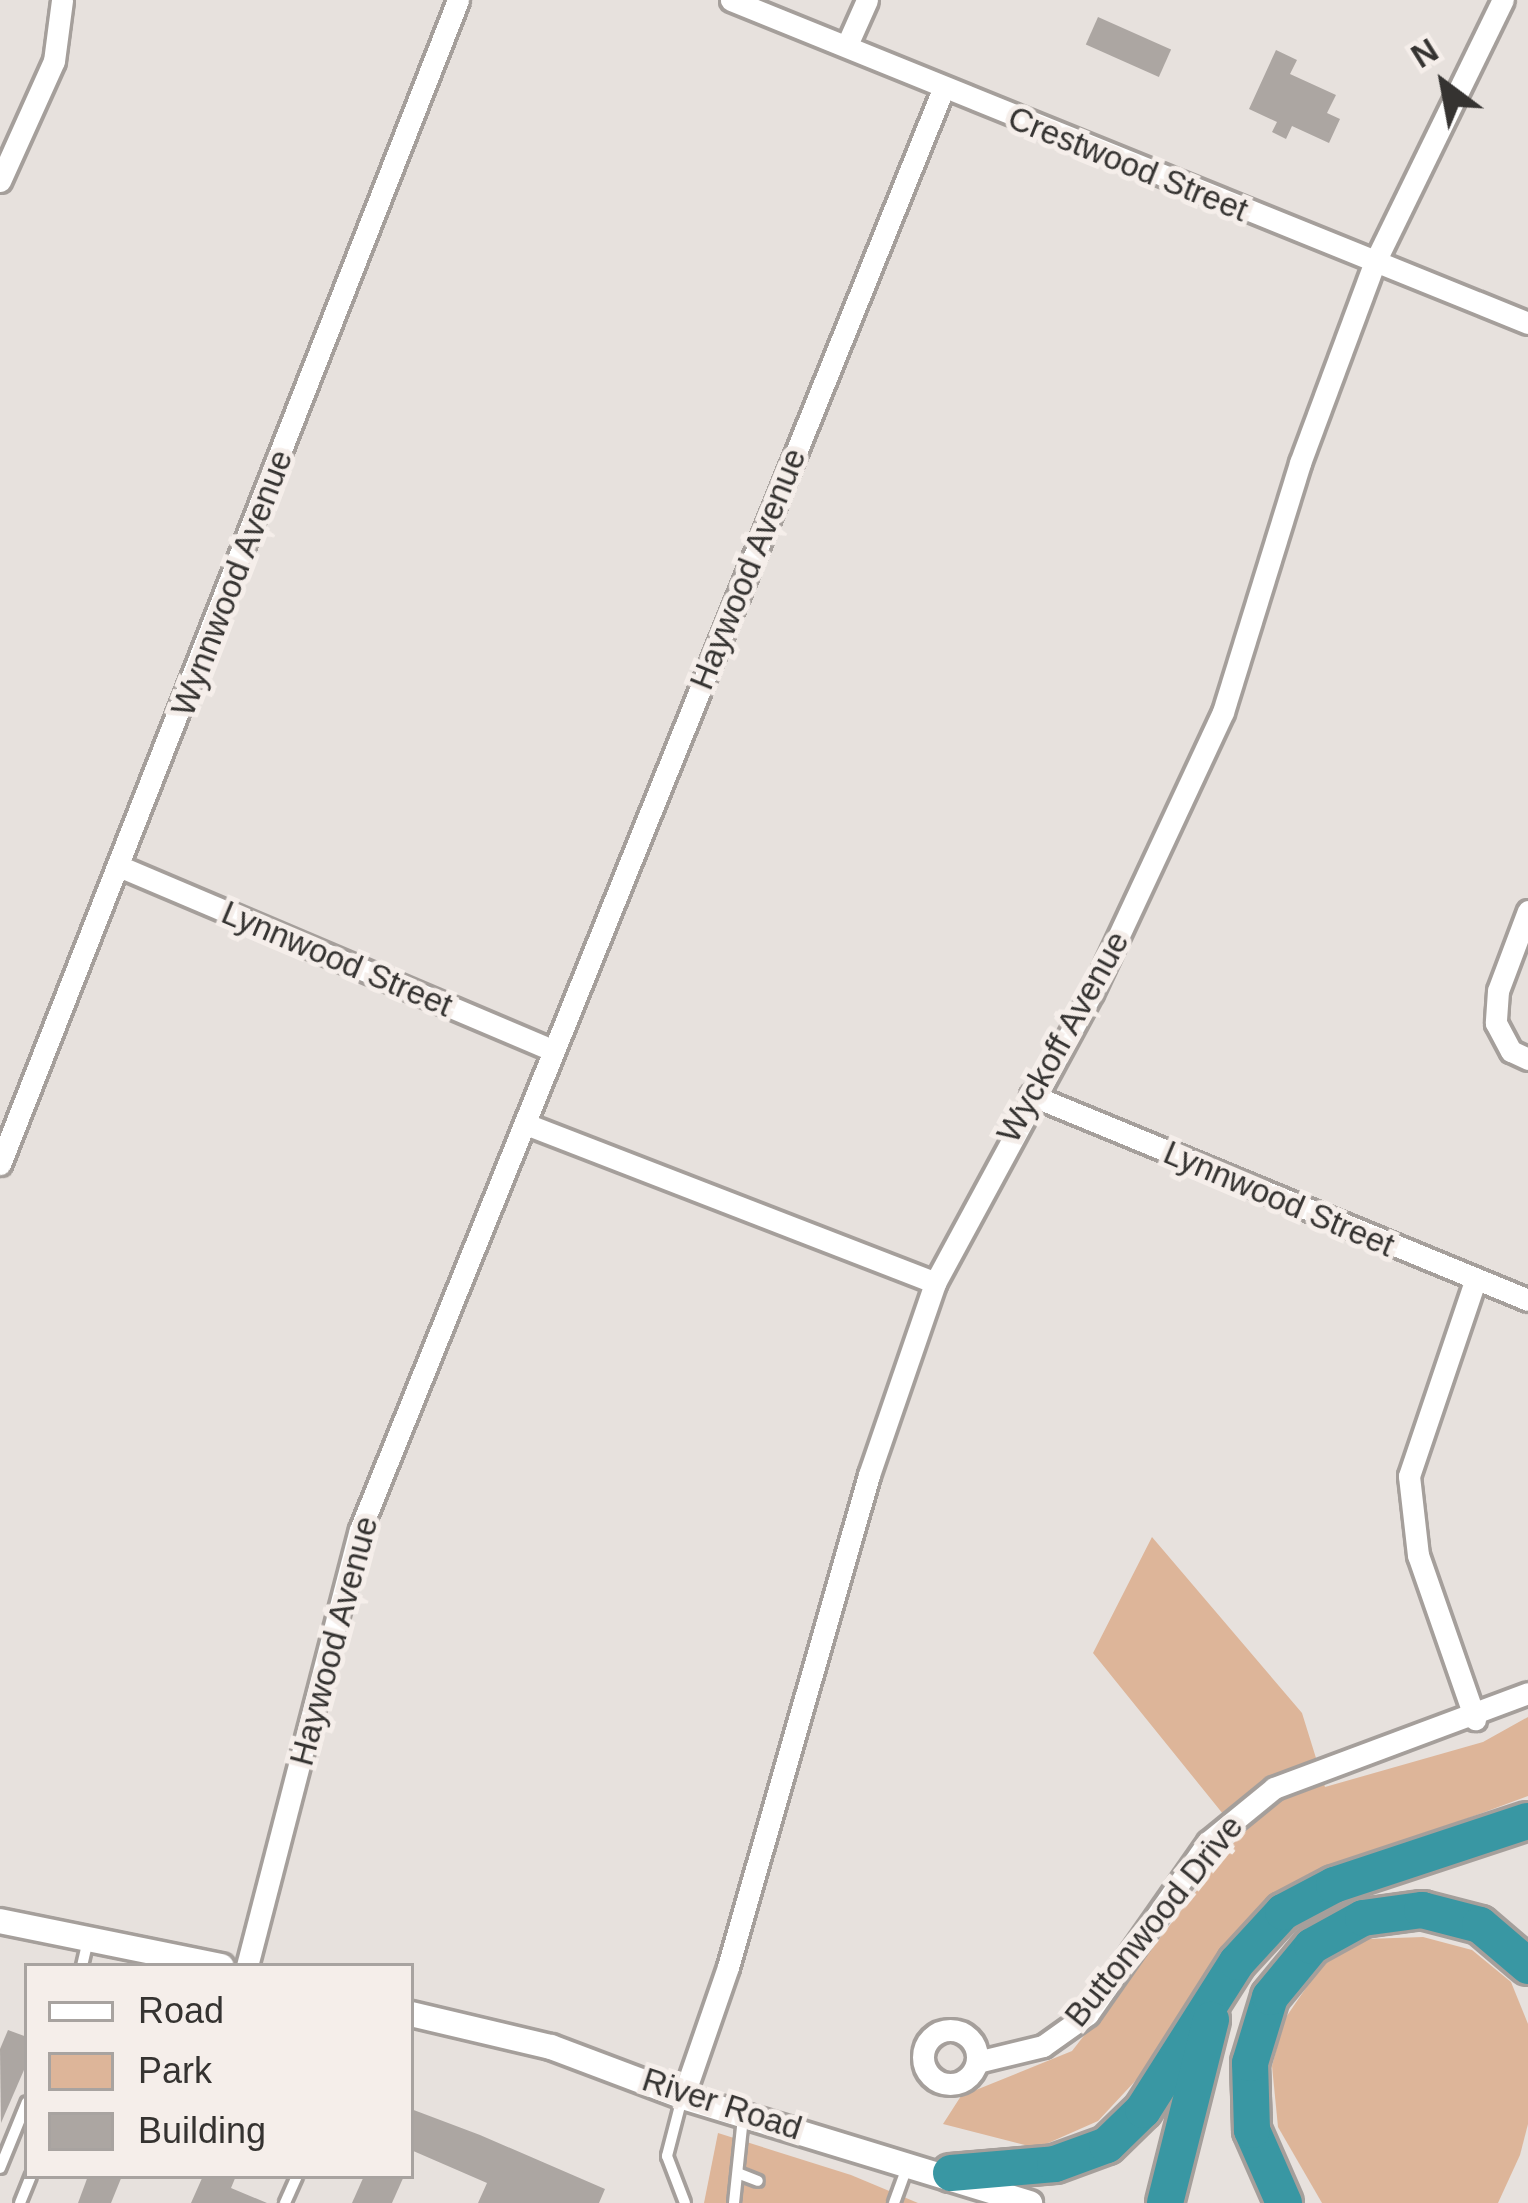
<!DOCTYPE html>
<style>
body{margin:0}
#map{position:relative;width:1528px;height:2203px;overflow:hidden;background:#e7e1dd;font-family:Arial,sans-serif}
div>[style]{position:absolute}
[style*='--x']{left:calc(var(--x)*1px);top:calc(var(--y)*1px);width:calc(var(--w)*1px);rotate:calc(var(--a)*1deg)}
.green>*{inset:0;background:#ddb599}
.building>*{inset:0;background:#aca6a2;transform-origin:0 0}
.roads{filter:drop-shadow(3px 0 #a59f9b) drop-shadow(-3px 0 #a59f9b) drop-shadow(0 3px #a59f9b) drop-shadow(0 -3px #a59f9b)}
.service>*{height:10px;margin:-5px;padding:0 5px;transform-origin:5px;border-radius:5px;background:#fff}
.minor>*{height:21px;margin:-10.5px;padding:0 10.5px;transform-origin:10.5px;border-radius:10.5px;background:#fff}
.minor>.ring{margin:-10.5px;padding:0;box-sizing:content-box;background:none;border:21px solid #fff;border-radius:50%}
.tertiary>*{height:24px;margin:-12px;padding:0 12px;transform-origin:12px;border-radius:12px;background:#fff}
.motorway>*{height:36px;margin:-18px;padding:0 18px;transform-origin:18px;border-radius:18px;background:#3997a3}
span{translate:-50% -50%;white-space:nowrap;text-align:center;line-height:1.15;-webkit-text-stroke:10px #f5eeea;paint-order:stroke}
.street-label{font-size:33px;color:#353331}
.legend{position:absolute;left:24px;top:1963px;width:390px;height:216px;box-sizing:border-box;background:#f5eeea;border:3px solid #a8a3a0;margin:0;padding:15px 21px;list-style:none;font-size:36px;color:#353331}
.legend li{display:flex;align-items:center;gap:24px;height:60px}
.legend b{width:60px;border:3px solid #a8a3a0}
.north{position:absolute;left:1384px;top:24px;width:120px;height:120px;-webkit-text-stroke:9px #f5eeea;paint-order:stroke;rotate:328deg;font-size:33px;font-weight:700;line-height:48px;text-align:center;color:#353331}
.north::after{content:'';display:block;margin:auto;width:42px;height:54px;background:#353331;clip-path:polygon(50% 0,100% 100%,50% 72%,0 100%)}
</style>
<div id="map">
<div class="green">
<div style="clip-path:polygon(1152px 1537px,1302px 1713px,1325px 1787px,1483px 1742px,1528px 1717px,1528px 1796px,1293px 1883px,1223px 1946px,1151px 2064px,1098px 2121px,1037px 2148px,943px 2124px,961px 2096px,1072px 2051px,1240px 1835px,1093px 1653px)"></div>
<div style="clip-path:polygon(1423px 1937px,1472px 1950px,1511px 1982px,1528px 2024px,1528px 2124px,1520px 2155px,1498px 2203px,1322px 2203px,1278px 2127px,1272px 2066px,1284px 2020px,1321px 1966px,1366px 1939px)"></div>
<div style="clip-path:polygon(718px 2133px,851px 2175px,918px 2203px,704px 2203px)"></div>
</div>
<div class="building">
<div style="left:1098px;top:17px;width:80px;height:30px;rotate:24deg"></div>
<div style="clip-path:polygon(1276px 50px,1297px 60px,1290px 74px,1336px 95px,1327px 113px,1340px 119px,1329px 143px,1292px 126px,1286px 139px,1272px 132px,1277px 122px,1249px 109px)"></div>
<div style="clip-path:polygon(8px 2030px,27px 2037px,27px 2063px,1px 2123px,0 2049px)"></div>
<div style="clip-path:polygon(411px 2109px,480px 2135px,605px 2189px,599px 2203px,478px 2203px,487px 2183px,411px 2150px)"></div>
<div style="clip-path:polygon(88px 2176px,122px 2176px,111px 2203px,78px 2203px)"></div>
<div style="clip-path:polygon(203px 2176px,236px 2176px,231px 2188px,267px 2203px,191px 2203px)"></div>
<div style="clip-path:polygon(364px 2176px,404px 2176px,392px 2203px,352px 2203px)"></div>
</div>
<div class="roads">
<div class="service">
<div style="--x:82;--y:1966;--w:27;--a:-77"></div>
<div style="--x:682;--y:2098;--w:60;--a:104.5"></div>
<div style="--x:667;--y:2156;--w:50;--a:69"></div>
<div style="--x:0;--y:2168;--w:71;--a:-67.8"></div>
<div style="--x:740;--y:2174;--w:19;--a:21"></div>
<div style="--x:20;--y:2203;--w:29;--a:-68"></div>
<div style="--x:285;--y:2203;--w:30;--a:-66"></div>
<div style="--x:734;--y:2203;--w:86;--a:-84"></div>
<div style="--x:894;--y:2203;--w:38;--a:-70"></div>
</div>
<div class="minor">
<div style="--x:731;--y:0;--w:860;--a:22.06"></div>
<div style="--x:847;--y:45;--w:49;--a:-66"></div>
<div style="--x:0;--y:181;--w:132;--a:-65.8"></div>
<div style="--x:54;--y:61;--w:62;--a:-82.5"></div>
<div style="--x:121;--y:867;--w:469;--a:23"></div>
<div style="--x:1528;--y:911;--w:85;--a:110.6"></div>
<div style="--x:1498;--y:991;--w:32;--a:94"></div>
<div style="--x:1496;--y:1023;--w:32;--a:62"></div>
<div style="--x:1511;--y:1051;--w:19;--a:25"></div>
<div style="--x:1031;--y:1095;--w:538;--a:22.41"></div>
<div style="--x:526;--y:1124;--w:439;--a:21.2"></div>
<div style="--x:0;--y:1164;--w:1251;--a:-68.52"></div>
<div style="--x:1475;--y:1281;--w:206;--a:108.7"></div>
<div style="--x:1409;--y:1476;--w:80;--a:83.5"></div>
<div style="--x:1418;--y:1555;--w:174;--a:70.8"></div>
<div style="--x:247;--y:1966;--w:450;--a:-75.5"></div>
<div style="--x:360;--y:1530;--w:1554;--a:-67.97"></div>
<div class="ring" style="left:923px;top:2030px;width:33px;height:33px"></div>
<div style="--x:977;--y:2062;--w:68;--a:-13.6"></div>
<div style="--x:1043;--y:2046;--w:55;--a:-35.4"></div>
<div style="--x:1088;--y:2014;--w:210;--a:-55.1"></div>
<div style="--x:1208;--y:1842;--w:85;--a:-39.3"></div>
<div style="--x:1274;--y:1788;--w:271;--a:-20.5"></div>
<div style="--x:683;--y:2097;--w:138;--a:-70.9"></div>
<div style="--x:728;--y:1967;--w:512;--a:-74.01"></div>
<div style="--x:869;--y:1475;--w:203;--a:-71"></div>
<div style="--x:935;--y:1283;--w:330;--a:-61.6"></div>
<div style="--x:1092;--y:993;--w:310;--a:-65"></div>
<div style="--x:1223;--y:712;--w:261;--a:-72.8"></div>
<div style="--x:1300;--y:463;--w:212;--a:-69.6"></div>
<div style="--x:1374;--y:264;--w:294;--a:-64"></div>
</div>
<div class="tertiary">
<div style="--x:0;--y:1921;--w:226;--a:11.5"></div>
<div style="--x:411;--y:2014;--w:144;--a:13.3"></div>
<div style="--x:551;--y:2047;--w:141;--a:20.7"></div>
<div style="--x:683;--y:2097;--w:363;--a:17"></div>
</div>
<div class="motorway">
<div style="--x:951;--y:2173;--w:104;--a:-4.9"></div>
<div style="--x:1055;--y:2164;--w:55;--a:-20.1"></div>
<div style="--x:1107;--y:2145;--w:50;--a:-44.2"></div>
<div style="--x:1143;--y:2110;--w:175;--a:-57.6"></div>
<div style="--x:1237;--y:1962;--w:68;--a:-47.4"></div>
<div style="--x:1283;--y:1912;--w:58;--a:-27.9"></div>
<div style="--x:1334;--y:1885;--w:204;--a:-18.3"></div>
<div style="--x:1165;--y:2203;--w:189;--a:-75.9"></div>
<div style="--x:1284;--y:2203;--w:80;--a:-113.7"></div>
<div style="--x:1252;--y:2130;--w:67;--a:-91.7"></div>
<div style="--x:1250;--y:2063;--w:69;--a:-73.1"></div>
<div style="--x:1270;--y:1997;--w:66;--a:-50.5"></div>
<div style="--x:1312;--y:1946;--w:58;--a:-28.8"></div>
<div style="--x:1363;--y:1918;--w:60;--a:-7.7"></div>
<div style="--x:1422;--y:1910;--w:60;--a:14.5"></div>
<div style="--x:1480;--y:1925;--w:63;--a:40.5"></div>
</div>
</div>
<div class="street-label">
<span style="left:1128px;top:164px;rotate:22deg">Crestwood Street</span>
<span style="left:748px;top:569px;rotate:-68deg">Haywood Avenue</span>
<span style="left:232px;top:583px;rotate:-69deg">Wynnwood Avenue</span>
<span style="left:337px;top:959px;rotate:23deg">Lynnwood Street</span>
<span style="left:1063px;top:1037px;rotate:-61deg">Wyckoff Avenue</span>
<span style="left:1279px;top:1199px;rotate:23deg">Lynnwood Street</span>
<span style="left:334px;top:1641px;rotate:-75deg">Haywood Avenue</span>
<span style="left:1154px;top:1921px;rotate:-51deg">Buttonwood Drive</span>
<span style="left:722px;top:2104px;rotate:18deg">River Road</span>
</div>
<ul class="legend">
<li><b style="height:15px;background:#fff"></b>Road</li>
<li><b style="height:33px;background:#ddb599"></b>Park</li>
<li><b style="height:33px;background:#aca6a2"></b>Building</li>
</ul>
<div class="north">N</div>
</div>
